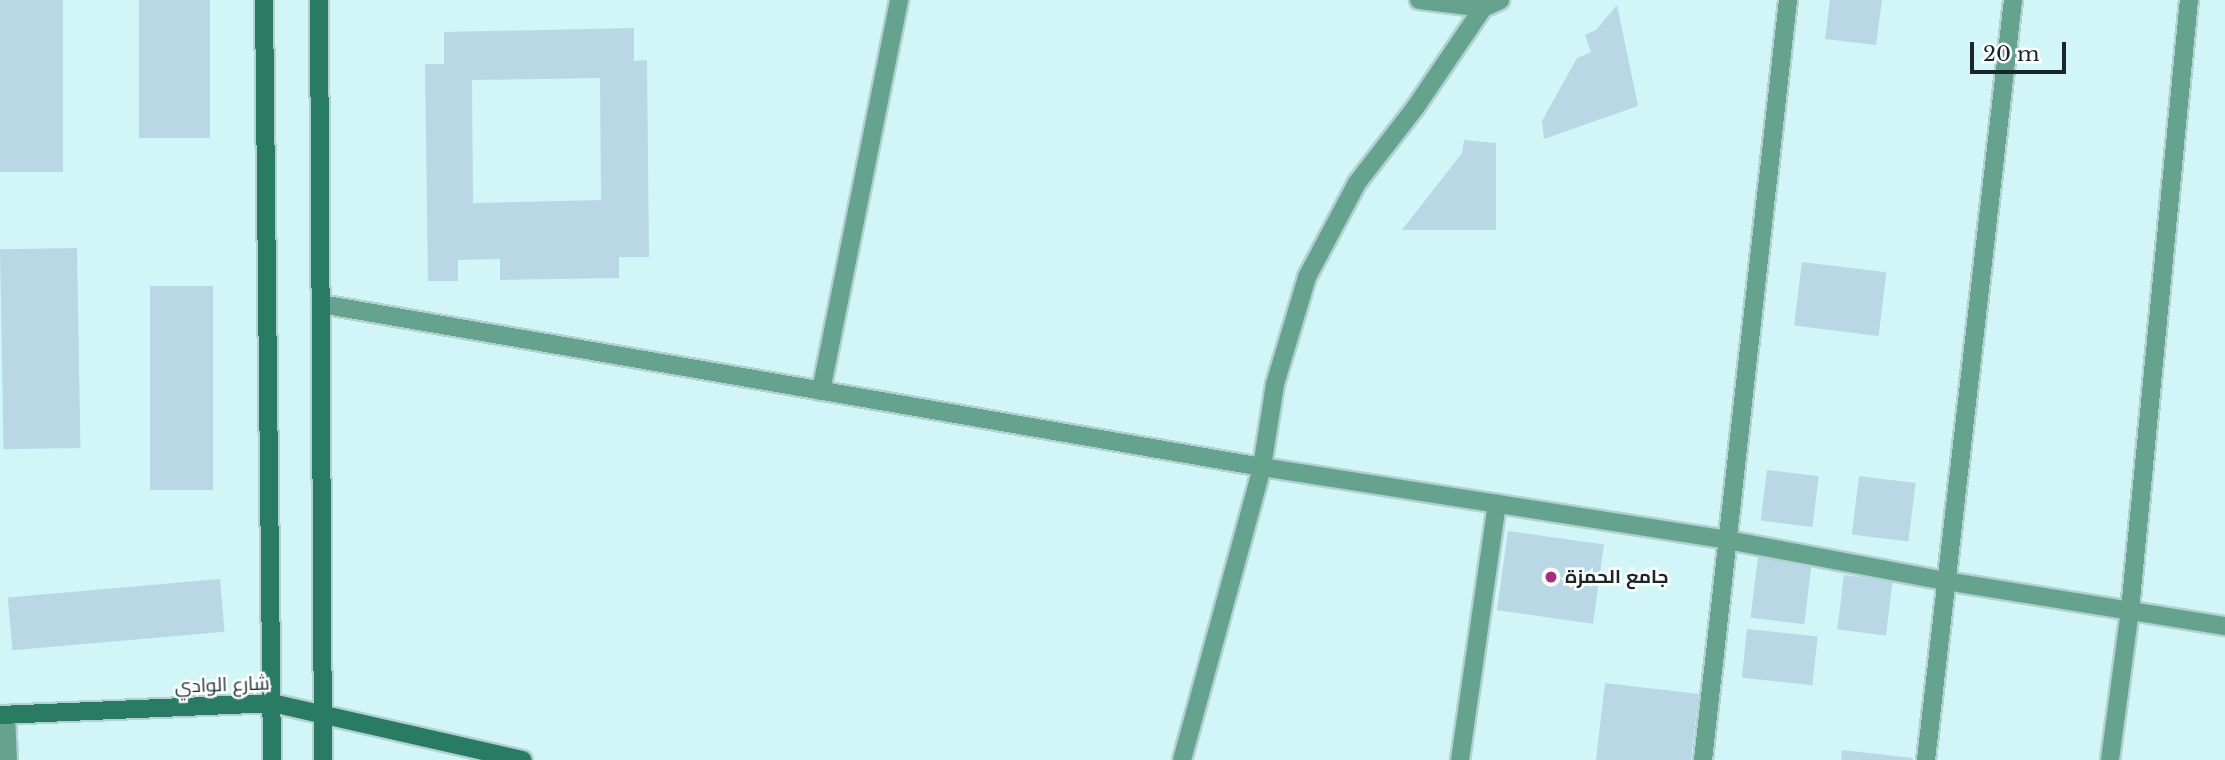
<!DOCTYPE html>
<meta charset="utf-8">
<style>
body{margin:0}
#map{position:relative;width:2225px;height:760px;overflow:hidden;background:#d2f6f7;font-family:"Libre Baskerville",Cairo,serif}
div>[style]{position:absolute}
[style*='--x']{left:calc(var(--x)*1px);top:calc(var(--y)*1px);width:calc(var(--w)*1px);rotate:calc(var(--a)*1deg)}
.building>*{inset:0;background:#b9d7e5;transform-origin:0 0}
.roads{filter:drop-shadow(2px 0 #b1d1d2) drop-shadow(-2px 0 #b1d1d2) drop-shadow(0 2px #b1d1d2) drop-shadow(0 -2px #b1d1d2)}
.street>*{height:18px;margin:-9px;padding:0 9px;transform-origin:9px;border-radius:9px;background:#66a38e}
.secondary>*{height:18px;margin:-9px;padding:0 9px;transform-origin:9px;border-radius:9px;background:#2a7b63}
.dots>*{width:19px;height:19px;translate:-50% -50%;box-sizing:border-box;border:4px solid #fff;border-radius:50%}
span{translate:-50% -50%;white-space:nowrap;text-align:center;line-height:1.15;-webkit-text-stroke:5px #fff;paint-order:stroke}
.poi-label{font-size:19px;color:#1a2728;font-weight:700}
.left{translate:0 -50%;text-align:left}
.street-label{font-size:19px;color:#1a2728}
.scale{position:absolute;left:1970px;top:42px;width:96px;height:32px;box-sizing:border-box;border:4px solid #1a2728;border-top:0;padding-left:9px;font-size:21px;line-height:24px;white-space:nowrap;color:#1a2728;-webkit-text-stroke:5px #fff;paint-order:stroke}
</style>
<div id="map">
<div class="building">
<div style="left:0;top:0;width:63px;height:172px"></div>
<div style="left:139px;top:0;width:71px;height:138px"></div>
<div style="clip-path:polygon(1830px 0,1882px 0,1876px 45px,1825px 39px)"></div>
<div style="clip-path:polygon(1617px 5px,1638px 106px,1544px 139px,1542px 121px,1577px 58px,1591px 52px,1585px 35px,1596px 30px)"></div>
<div style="clip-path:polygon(evenodd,634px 28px,634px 61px,647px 60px,649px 257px,619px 257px,619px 278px,500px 280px,500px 259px,458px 260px,458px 281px,428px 281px,425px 64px,444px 64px,444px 32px,634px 28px,600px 78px,601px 200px,473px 203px,472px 80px,600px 78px)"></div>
<div style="clip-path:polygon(1464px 140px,1496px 143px,1496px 230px,1402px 230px,1462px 153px)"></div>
<div style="left:77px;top:248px;width:200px;height:77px;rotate:89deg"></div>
<div style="left:1802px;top:262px;width:85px;height:64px;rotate:7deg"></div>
<div style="left:150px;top:286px;width:63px;height:204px"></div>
<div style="left:1767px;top:470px;width:52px;height:51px;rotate:7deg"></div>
<div style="left:1859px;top:476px;width:57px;height:59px;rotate:7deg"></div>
<div style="left:1508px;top:531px;width:97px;height:80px;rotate:8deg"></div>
<div style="left:1758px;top:557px;width:54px;height:61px;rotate:7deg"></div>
<div style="left:1844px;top:575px;width:49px;height:55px;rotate:7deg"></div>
<div style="left:220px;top:579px;width:53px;height:213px;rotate:85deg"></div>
<div style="left:1747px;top:629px;width:71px;height:49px;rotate:6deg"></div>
<div style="clip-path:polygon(1605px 683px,1699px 694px,1691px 760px,1596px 760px)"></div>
<div style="clip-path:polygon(1842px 750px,1913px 758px,1913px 760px,1841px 760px)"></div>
</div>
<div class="roads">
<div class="street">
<div style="--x:1419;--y:0;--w:64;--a:7.1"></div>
<div style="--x:321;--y:304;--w:955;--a:9.83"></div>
<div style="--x:1262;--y:467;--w:472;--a:8.9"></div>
<div style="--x:1728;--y:540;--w:222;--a:10.7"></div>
<div style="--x:1946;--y:581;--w:283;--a:9.2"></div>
<div style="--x:821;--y:391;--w:399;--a:-78.7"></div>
<div style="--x:6;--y:715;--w:45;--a:87.5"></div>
<div style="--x:1182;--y:760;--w:304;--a:-74.7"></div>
<div style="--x:1262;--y:467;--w:84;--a:-81.1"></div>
<div style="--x:1275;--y:384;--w:112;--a:-73.3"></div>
<div style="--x:1307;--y:277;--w:106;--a:-62"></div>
<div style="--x:1357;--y:183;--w:95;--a:-52.3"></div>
<div style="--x:1415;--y:108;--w:121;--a:-55.8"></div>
<div style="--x:1483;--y:8;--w:19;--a:-25"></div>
<div style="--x:1460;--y:760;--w:259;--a:-81.8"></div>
<div style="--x:1703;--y:760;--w:765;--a:-83.62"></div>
<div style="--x:1926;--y:760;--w:765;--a:-83.47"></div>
<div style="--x:2110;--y:760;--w:151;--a:-82.4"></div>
<div style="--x:2130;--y:610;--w:613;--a:-84.48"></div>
</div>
<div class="secondary">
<div style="--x:264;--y:0;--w:760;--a:89.4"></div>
<div style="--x:319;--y:0;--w:760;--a:89.7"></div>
<div style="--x:0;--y:715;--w:272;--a:-2.5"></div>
<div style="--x:272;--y:703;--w:257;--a:12.8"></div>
</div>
</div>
<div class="dots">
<div style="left:1551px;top:577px;background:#a92e81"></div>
</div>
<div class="poi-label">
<span class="left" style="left:1565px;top:577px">جامع الحمزة</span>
</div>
<div class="street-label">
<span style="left:222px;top:685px;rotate:-2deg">شارع الوادي</span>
</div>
<div class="scale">20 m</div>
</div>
